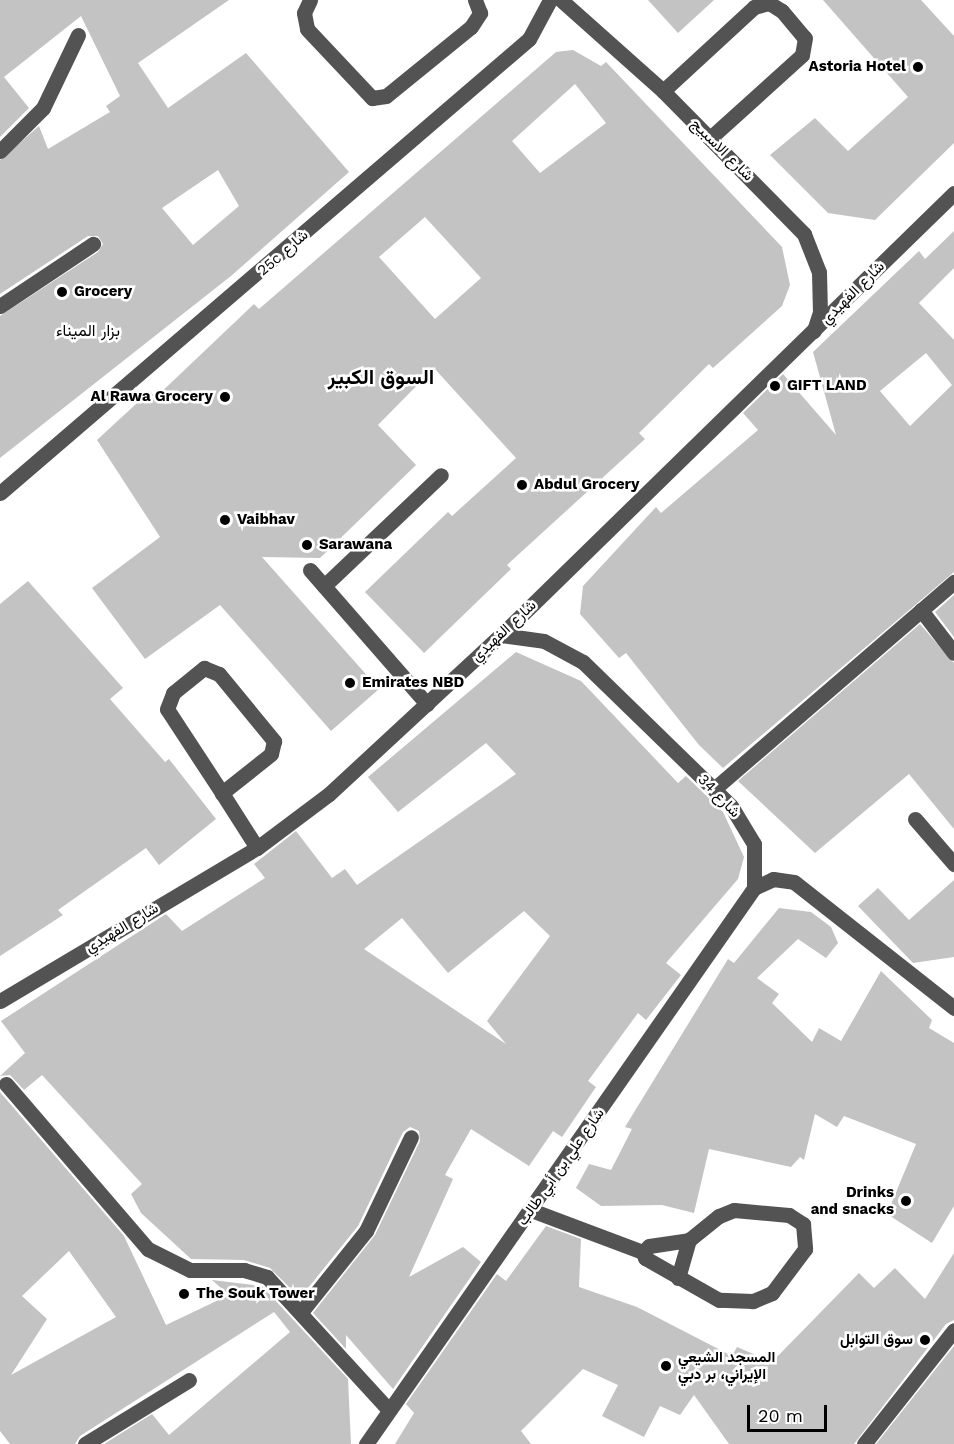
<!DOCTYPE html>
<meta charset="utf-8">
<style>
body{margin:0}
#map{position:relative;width:954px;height:1444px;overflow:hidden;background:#fff;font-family:"Work Sans",Vazirmatn,sans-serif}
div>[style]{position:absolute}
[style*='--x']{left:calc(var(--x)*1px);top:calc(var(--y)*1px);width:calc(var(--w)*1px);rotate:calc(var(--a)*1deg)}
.building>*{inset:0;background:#c3c3c3}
.minor>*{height:15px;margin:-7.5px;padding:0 7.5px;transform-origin:7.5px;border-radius:7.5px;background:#535353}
.dots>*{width:16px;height:16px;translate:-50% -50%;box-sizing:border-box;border:3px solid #fff;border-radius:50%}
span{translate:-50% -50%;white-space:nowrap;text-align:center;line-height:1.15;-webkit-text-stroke:5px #fff;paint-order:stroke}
.poi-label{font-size:15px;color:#000;font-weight:700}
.right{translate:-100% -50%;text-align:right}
.left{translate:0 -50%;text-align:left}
.street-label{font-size:15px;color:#000}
.neighbourhood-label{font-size:16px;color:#000}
.district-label{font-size:21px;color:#000;font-weight:700}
.scale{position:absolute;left:747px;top:1405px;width:80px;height:27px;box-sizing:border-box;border:3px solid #000;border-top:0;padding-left:8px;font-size:18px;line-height:21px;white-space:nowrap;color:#000;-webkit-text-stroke:4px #fff;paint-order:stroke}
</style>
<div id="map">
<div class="building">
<div style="clip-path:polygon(evenodd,0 0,229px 0,138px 63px,168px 108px,246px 53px,349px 172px,231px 276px,0 458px,0 316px,98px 252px,103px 244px,98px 236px,88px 236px,0 294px,0 160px,39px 126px,48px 149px,110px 112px,106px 106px,120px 96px,81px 16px,4px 77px,29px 108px,0 137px,0 0,218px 170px,239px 206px,193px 245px,162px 208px,218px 170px)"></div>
<div style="clip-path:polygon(648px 0,714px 0,678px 33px)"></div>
<div style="clip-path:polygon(823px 0,921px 0,954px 36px,954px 143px,875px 220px,828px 213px,770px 155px,815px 118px,848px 151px,908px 97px)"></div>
<div style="clip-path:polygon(evenodd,573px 50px,601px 66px,606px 62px,782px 247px,790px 285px,782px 306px,713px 368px,709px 364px,639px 433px,645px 439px,507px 565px,511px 569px,424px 653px,365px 592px,448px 512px,452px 516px,516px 458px,434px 368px,378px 425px,416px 465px,320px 558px,262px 557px,379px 689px,331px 731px,220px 605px,145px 659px,92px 588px,160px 537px,97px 440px,150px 391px,155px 398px,254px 304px,259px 309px,556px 52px,573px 50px,575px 84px,606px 123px,540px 173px,512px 141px,575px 84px,573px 50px,425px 217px,481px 278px,435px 319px,379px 257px,425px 217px)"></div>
<div style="clip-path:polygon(evenodd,954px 231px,954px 268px,919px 303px,954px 340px,954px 572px,723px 768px,699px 745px,626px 653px,619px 658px,580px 614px,583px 586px,656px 507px,661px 513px,758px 430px,743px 413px,783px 374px,836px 435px,813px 352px,919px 251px,925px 259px,954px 231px,926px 353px,952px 385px,910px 426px,880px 391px,926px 353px)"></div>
<div style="clip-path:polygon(28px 581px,123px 688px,110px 699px,165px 762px,169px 759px,216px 819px,159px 865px,146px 848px,58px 910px,63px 915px,0 956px,0 604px)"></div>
<div style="clip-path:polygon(954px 595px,954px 637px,935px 612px)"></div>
<div style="clip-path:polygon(920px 624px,954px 663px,954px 829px,909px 774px,815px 853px,738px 781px)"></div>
<div style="clip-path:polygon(evenodd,516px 652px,581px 681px,678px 783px,686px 776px,723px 812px,744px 857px,738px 879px,666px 963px,681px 975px,646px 1020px,638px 1013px,588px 1081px,596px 1087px,562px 1137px,553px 1131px,529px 1166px,471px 1129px,445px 1175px,453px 1179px,409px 1277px,463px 1247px,481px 1262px,393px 1389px,346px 1335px,346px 1349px,313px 1313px,375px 1235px,420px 1141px,419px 1131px,410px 1127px,403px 1132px,358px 1226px,300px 1298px,270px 1268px,244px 1260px,191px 1259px,141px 1213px,131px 1194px,142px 1184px,42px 1075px,24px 1090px,10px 1075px,0 1076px,25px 1053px,1px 1021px,166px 914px,182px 931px,265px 878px,254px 864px,296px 831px,332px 878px,345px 869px,357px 885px,516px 774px,486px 743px,398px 812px,368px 777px,516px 652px,524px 911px,550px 936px,487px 1021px,506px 1044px,364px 949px,402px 918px,448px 973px,524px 911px)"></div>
<div style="clip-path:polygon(954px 880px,954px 957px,913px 963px,858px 906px,878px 888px,909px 920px)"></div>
<div style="clip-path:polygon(779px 908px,811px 912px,831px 927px,838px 943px,826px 958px,798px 939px,757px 978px,779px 994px,772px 1003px,812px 1042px,819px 1028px,841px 1041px,881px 971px,932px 1020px,929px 1028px,954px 1043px,954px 1206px,932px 1243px,887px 1214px,916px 1144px,844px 1116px,837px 1127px,815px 1114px,804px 1160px,800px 1157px,791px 1167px,709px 1149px,694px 1213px,662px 1205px,601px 1206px,576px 1188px,589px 1164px,611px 1170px,632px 1129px,625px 1127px,728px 959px,734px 963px)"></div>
<div style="clip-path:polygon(evenodd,0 1092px,124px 1236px,166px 1325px,229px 1295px,212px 1280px,262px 1286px,348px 1379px,351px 1444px,104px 1444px,152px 1414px,169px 1435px,290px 1332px,274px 1312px,80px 1436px,75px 1444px,10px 1444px,0 1431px,0 1092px,69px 1251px,116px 1317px,11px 1375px,47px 1319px,22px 1296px,69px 1251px)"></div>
<div style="clip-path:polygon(546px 1226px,581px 1239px,579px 1287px,637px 1307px,732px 1356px,737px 1347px,772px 1362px,859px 1273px,874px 1288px,895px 1268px,925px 1299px,954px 1253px,954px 1320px,946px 1324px,854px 1444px,729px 1444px,694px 1395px,680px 1415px,660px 1406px,644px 1437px,602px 1416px,618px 1385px,583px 1369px,521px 1431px,531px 1444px,395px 1444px,414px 1413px,406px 1404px,497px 1274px,506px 1281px)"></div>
<div style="clip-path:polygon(954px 1346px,954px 1444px,876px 1444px)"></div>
</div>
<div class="minor">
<div style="--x:310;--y:0;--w:14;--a:115"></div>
<div style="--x:304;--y:13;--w:16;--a:79"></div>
<div style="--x:307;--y:29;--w:95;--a:46.7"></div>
<div style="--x:372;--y:98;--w:14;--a:-8"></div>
<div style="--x:386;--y:96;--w:109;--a:-39.1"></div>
<div style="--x:471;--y:27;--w:17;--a:-57"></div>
<div style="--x:480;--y:13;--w:14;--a:-111"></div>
<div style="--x:561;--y:0;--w:137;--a:41.7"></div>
<div style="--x:663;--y:91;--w:201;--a:45.4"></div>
<div style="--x:804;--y:234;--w:41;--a:68.5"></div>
<div style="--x:819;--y:272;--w:40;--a:88.6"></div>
<div style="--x:820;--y:312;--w:20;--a:108"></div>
<div style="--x:663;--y:91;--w:124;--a:-42.7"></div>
<div style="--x:754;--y:7;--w:16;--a:-15"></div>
<div style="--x:769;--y:3;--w:15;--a:32"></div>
<div style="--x:782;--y:11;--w:35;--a:50"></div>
<div style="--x:805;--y:38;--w:17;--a:100"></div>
<div style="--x:802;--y:55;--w:124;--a:137.9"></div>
<div style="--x:0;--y:151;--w:61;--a:-45"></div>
<div style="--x:43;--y:108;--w:81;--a:-64.4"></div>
<div style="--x:0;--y:306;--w:112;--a:-33.7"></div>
<div style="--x:0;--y:493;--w:697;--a:-40.64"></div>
<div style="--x:529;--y:39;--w:44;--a:-61.7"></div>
<div style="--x:310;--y:570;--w:178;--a:48.9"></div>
<div style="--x:324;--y:586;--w:161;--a:-43.5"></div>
<div style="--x:921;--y:610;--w:54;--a:52.5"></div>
<div style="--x:501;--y:635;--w:43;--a:7.9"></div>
<div style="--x:544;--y:641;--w:44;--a:28.3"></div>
<div style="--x:583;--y:662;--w:206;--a:44.2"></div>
<div style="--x:731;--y:806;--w:44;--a:58.8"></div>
<div style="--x:754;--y:844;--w:44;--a:90"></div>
<div style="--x:204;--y:668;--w:16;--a:22"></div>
<div style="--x:219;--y:674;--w:87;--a:50.6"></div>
<div style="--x:274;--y:741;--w:13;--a:103"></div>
<div style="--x:271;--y:754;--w:63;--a:141.5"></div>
<div style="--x:222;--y:793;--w:100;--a:-123.2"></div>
<div style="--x:167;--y:709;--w:17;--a:-69"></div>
<div style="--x:173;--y:693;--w:40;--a:-39"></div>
<div style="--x:714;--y:789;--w:317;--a:-40.8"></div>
<div style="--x:222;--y:793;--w:65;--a:57.5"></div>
<div style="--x:915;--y:819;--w:60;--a:49.1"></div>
<div style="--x:0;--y:1001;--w:299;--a:-30.8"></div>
<div style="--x:257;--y:848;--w:90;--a:-36.9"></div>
<div style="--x:329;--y:794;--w:234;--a:-42.8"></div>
<div style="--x:501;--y:635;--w:633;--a:-44.3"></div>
<div style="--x:6;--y:1084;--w:218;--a:49.3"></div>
<div style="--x:148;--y:1249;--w:47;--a:26.6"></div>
<div style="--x:190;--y:1270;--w:54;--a:0"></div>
<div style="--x:244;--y:1270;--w:24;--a:17"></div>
<div style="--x:267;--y:1277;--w:180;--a:47.5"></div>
<div style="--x:531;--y:1210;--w:120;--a:20.6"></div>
<div style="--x:734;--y:1210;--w:55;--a:5.2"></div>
<div style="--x:789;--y:1215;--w:17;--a:33"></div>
<div style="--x:803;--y:1224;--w:25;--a:85"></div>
<div style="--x:805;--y:1249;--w:55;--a:126.9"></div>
<div style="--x:772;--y:1293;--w:21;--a:157"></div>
<div style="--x:753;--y:1301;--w:34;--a:-178"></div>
<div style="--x:719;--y:1300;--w:85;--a:-150.4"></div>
<div style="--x:645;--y:1258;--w:6;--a:-108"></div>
<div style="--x:643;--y:1252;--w:8;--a:-45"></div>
<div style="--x:649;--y:1246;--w:40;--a:-8.5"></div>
<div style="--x:689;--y:1240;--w:38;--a:-39"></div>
<div style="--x:719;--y:1216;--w:16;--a:-22"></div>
<div style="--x:678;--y:1278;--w:40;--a:-74"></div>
<div style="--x:301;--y:1312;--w:104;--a:-51.3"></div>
<div style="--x:366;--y:1231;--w:104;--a:-64.4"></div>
<div style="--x:85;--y:1444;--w:122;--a:-31.6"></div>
<div style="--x:366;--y:1444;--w:678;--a:-55.09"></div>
<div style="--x:754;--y:888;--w:21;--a:-25"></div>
<div style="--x:773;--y:879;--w:21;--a:8"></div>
<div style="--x:794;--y:882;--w:204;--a:38.2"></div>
<div style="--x:864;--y:1444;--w:145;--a:-51.7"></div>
</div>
<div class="dots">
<div style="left:918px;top:67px;background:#000"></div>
<div style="left:62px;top:292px;background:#000"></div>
<div style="left:775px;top:386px;background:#000"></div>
<div style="left:225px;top:397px;background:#000"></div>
<div style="left:522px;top:485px;background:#000"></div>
<div style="left:225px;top:520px;background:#000"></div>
<div style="left:307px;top:545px;background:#000"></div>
<div style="left:350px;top:683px;background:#000"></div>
<div style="left:906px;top:1201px;background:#000"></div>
<div style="left:184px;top:1294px;background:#000"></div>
<div style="left:925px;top:1340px;background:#000"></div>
<div style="left:666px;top:1366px;background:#000"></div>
</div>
<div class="poi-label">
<span class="right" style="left:906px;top:67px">Astoria Hotel</span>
<span class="left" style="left:74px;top:292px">Grocery</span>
<span class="left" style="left:787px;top:386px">GIFT LAND</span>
<span class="right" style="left:213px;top:397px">Al Rawa Grocery</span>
<span class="left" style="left:534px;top:485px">Abdul Grocery</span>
<span class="left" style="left:237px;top:520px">Vaibhav</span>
<span class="left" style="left:319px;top:545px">Sarawana</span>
<span class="left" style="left:362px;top:683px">Emirates NBD</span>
<span class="right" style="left:894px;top:1201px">Drinks<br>and snacks</span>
<span class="left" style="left:196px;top:1294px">The Souk Tower</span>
<span class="right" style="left:913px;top:1340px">سوق التوابل</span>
<span class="left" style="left:678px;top:1366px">المسجد الشيعي<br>الإيراني، بر دبي</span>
</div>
<div class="street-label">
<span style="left:722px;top:150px;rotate:45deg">شارع الاسبيج</span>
<span style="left:283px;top:253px;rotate:-41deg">25c شارع</span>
<span style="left:853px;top:293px;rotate:-45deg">شارع الفهيدي</span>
<span style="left:504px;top:631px;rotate:-43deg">شارع الفهيدي</span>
<span style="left:719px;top:796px;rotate:46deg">شارع 34</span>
<span style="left:122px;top:928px;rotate:-31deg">شارع الفهيدي</span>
<span style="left:561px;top:1167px;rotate:-55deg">شارع علي بن أبي طالب</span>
</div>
<div class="neighbourhood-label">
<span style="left:88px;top:331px">بزار الميناء</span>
</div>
<div class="district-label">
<span style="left:381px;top:377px">السوق الكبير</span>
</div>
<div class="scale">20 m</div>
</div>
